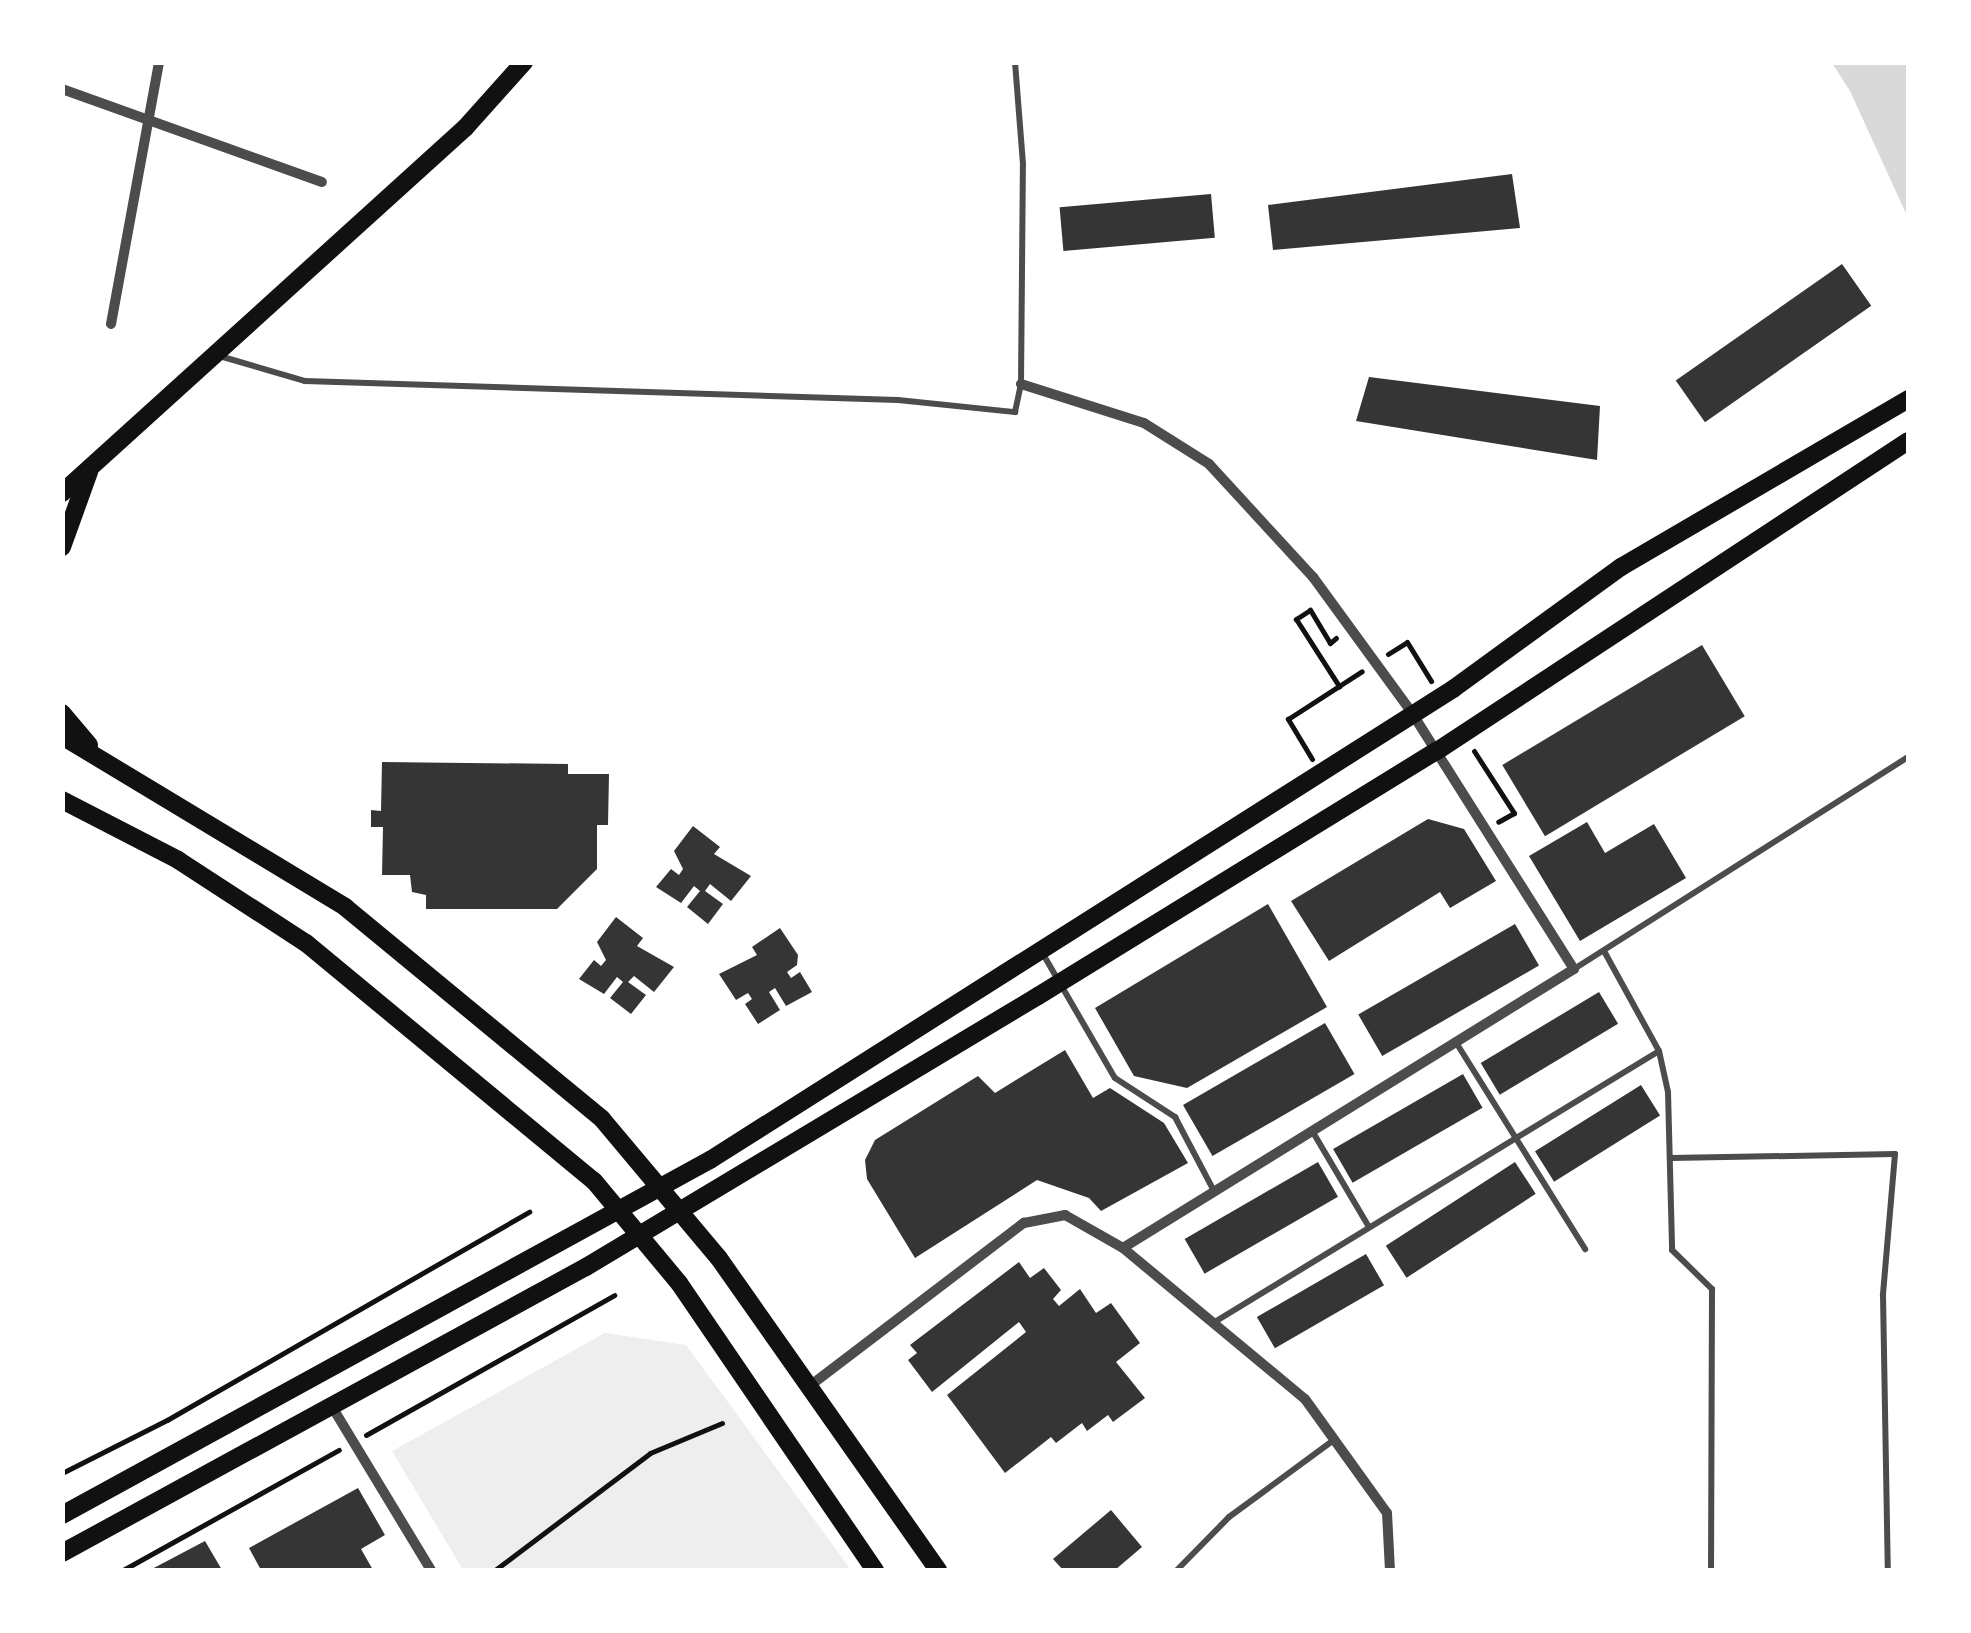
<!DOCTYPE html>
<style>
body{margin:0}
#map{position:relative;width:1971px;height:1633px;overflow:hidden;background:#fff;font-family:"PT Sans Narrow",sans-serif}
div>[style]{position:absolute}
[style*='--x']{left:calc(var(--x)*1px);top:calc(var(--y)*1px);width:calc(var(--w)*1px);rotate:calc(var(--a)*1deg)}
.green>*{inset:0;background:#eee}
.water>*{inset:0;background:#d9d9d9}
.building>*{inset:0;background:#353535;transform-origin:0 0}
.path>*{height:5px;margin:-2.5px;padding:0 2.5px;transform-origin:2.5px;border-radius:2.5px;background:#111}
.service>*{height:6px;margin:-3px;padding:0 3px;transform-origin:3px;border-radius:3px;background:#4c4c4c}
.minor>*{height:10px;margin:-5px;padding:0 5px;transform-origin:5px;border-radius:5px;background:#4c4c4c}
.secondary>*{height:18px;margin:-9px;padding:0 9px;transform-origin:9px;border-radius:9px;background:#111}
span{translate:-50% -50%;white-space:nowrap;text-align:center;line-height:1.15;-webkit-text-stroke:10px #fff;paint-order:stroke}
.frame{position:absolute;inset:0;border:65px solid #fff;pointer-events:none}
</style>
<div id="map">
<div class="green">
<div style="clip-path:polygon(605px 1333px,686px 1345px,851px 1570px,463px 1570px,392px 1451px)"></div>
</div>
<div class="water">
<div style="clip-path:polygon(1832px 63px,1908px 63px,1908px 218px,1850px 91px)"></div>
</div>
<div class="building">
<div style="clip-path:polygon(1512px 174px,1520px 228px,1273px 250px,1268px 205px)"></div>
<div style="left:1211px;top:194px;width:44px;height:152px;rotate:85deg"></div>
<div style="left:1842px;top:264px;width:51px;height:203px;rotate:55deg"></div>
<div style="clip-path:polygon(1369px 377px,1600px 406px,1597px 460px,1356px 421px)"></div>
<div style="left:1702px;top:645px;width:83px;height:233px;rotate:59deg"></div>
<div style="clip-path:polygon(382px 762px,568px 764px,568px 774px,609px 774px,608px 825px,597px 825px,597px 869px,557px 909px,426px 909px,426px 895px,412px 892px,410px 875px,382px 875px,383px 827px,371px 827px,371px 810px,381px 811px)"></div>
<div style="clip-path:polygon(1428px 819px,1464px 829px,1496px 881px,1450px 908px,1440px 892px,1329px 961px,1291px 901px)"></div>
<div style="clip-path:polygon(1587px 822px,1605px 853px,1654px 824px,1686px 878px,1580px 941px,1529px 856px)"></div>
<div style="clip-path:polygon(693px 826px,720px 847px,714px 854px,751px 876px,731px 901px,710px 884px,705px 891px,723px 904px,708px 924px,687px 907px,700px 891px,694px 886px,681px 903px,656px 887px,671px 869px,679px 875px,683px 869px,674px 851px)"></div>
<div style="clip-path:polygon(1268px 904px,1327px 1007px,1187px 1088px,1134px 1076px,1095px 1008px)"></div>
<div style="clip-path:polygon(616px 917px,643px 938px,637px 946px,674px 967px,654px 992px,634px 976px,628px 982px,646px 995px,631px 1014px,610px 998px,623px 982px,617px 977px,604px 994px,579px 979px,594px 960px,601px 966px,606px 960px,597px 942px)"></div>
<div style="left:1515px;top:924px;width:48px;height:181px;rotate:60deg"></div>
<div style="clip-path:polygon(780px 928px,798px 955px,797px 965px,787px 972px,791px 978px,800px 972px,812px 992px,786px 1006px,775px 988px,769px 992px,780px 1010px,758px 1024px,745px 1004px,752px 999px,748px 993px,736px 1000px,719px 974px,757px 955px,752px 947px)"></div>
<div style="left:1599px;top:992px;width:37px;height:138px;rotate:59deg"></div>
<div style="left:1325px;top:1023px;width:59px;height:164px;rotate:60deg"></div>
<div style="clip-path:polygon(1065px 1050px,1093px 1098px,1110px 1088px,1164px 1123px,1188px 1163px,1101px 1211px,1089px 1198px,1037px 1180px,915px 1258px,867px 1179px,865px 1160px,875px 1140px,978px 1076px,995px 1093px)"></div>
<div style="left:1463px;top:1074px;width:39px;height:150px;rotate:60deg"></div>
<div style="left:1641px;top:1085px;width:36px;height:125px;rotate:58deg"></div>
<div style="left:1318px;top:1162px;width:40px;height:154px;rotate:60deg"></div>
<div style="left:1515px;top:1162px;width:38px;height:154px;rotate:57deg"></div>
<div style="left:1366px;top:1254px;width:36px;height:126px;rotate:60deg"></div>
<div style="clip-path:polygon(1019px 1262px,1030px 1278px,1044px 1268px,1061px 1290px,1053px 1299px,1059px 1306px,1080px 1289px,1096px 1313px,1111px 1303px,1140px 1343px,1116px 1362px,1145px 1398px,1113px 1422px,1108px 1415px,1087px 1431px,1082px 1423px,1056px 1443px,1051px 1437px,1005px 1473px,947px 1395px,1026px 1332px,1019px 1322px,932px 1392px,908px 1360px,917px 1353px,910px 1345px)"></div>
<div style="clip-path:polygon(358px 1488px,385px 1535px,361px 1549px,373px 1570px,261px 1570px,249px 1548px)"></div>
<div style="clip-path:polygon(1111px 1510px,1142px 1547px,1115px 1570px,1063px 1570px,1053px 1559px)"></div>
<div style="clip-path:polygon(205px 1541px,222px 1570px,150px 1570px)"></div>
</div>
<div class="path">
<div style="--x:1336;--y:638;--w:8;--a:140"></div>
<div style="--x:1330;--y:643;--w:39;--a:-121"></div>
<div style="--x:1310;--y:610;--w:17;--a:147"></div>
<div style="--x:1296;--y:619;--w:80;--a:57.3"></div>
<div style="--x:1339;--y:686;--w:27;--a:-33"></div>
<div style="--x:1388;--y:654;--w:22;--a:-32"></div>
<div style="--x:1407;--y:642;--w:46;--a:58.4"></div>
<div style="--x:1474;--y:751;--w:74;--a:57.2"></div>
<div style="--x:1514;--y:813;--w:18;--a:151"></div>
<div style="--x:1312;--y:759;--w:47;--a:-121"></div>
<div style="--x:1288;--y:719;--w:61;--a:-32.9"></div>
<div style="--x:366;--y:1435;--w:285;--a:-29.4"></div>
<div style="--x:62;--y:1473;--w:118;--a:-26.8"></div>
<div style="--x:167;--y:1420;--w:418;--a:-29.9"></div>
<div style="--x:123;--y:1570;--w:247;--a:-29.1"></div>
<div style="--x:495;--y:1570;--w:194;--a:-37"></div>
<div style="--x:650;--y:1453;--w:78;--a:-22.6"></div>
</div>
<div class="service">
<div style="--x:216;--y:355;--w:93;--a:16.3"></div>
<div style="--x:305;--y:381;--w:593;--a:1.84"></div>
<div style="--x:898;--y:400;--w:118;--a:5.9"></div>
<div style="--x:1015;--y:412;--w:29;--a:-78"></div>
<div style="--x:1021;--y:384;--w:220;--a:-89.5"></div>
<div style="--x:1023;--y:164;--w:102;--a:-94.5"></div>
<div style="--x:1604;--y:951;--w:114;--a:61.2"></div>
<div style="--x:1659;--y:1051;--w:42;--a:77.6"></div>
<div style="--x:1668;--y:1092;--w:158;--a:88.5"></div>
<div style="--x:1672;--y:1250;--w:56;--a:44.3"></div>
<div style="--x:1712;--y:1289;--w:281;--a:90.2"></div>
<div style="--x:1043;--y:954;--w:143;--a:59.9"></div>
<div style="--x:1115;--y:1078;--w:72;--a:33"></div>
<div style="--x:1175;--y:1117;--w:84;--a:62.2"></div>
<div style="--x:1574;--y:969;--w:396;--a:-32.4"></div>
<div style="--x:1457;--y:1044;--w:242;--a:58"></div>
<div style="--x:1314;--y:1134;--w:108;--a:59.4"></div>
<div style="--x:1671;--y:1158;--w:224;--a:-1"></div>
<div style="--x:1895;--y:1154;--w:142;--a:94.9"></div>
<div style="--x:1883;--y:1295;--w:275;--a:89"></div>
<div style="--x:1213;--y:1323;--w:522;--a:-31.38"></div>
<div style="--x:1177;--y:1570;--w:74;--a:-45.5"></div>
<div style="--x:1229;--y:1517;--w:130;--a:-36.3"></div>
</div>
<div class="minor">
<div style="--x:62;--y:89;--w:276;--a:19.7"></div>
<div style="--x:111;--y:324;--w:266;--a:-79.6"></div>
<div style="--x:1021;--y:384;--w:129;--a:17.6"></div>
<div style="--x:1144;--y:423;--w:77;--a:32.2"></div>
<div style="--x:1209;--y:464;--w:154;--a:47.4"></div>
<div style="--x:1313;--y:577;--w:168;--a:53.9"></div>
<div style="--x:1412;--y:713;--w:303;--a:57.7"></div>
<div style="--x:1574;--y:969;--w:530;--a:148.26"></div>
<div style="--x:811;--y:1385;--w:268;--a:-37.3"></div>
<div style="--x:1024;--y:1223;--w:42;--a:-11"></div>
<div style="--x:1065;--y:1215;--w:67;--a:29.6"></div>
<div style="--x:1123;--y:1248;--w:236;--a:39.7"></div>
<div style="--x:1305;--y:1399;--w:140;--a:54.3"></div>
<div style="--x:1387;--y:1513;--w:57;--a:87"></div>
<div style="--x:331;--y:1405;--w:193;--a:58.8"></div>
</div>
<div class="secondary">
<div style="--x:62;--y:493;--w:544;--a:-42.17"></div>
<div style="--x:465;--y:128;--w:89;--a:-48.2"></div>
<div style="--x:62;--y:547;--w:80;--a:-70.2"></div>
<div style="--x:62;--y:713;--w:42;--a:49.8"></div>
<div style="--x:62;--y:736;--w:331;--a:31.1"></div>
<div style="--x:345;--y:907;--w:333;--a:39.5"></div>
<div style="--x:602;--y:1119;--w:180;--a:50"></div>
<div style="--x:718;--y:1257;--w:383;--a:54.9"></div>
<div style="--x:62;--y:800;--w:131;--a:27.3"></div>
<div style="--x:178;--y:860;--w:153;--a:33"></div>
<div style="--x:306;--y:943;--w:374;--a:39.6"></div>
<div style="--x:594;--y:1181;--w:133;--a:50.2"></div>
<div style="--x:679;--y:1283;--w:348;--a:55.7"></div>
<div style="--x:62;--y:1515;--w:739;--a:-28.72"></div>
<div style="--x:710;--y:1160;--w:880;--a:-32.37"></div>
<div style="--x:1453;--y:689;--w:208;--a:-36"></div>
<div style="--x:1621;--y:567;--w:333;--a:-30.3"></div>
<div style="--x:62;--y:1553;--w:597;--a:-28.63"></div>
<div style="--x:586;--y:1267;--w:527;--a:-30.95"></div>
<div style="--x:1038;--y:996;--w:468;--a:-31.6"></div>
<div style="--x:1437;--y:751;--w:564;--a:-33.35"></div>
</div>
<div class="frame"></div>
</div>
